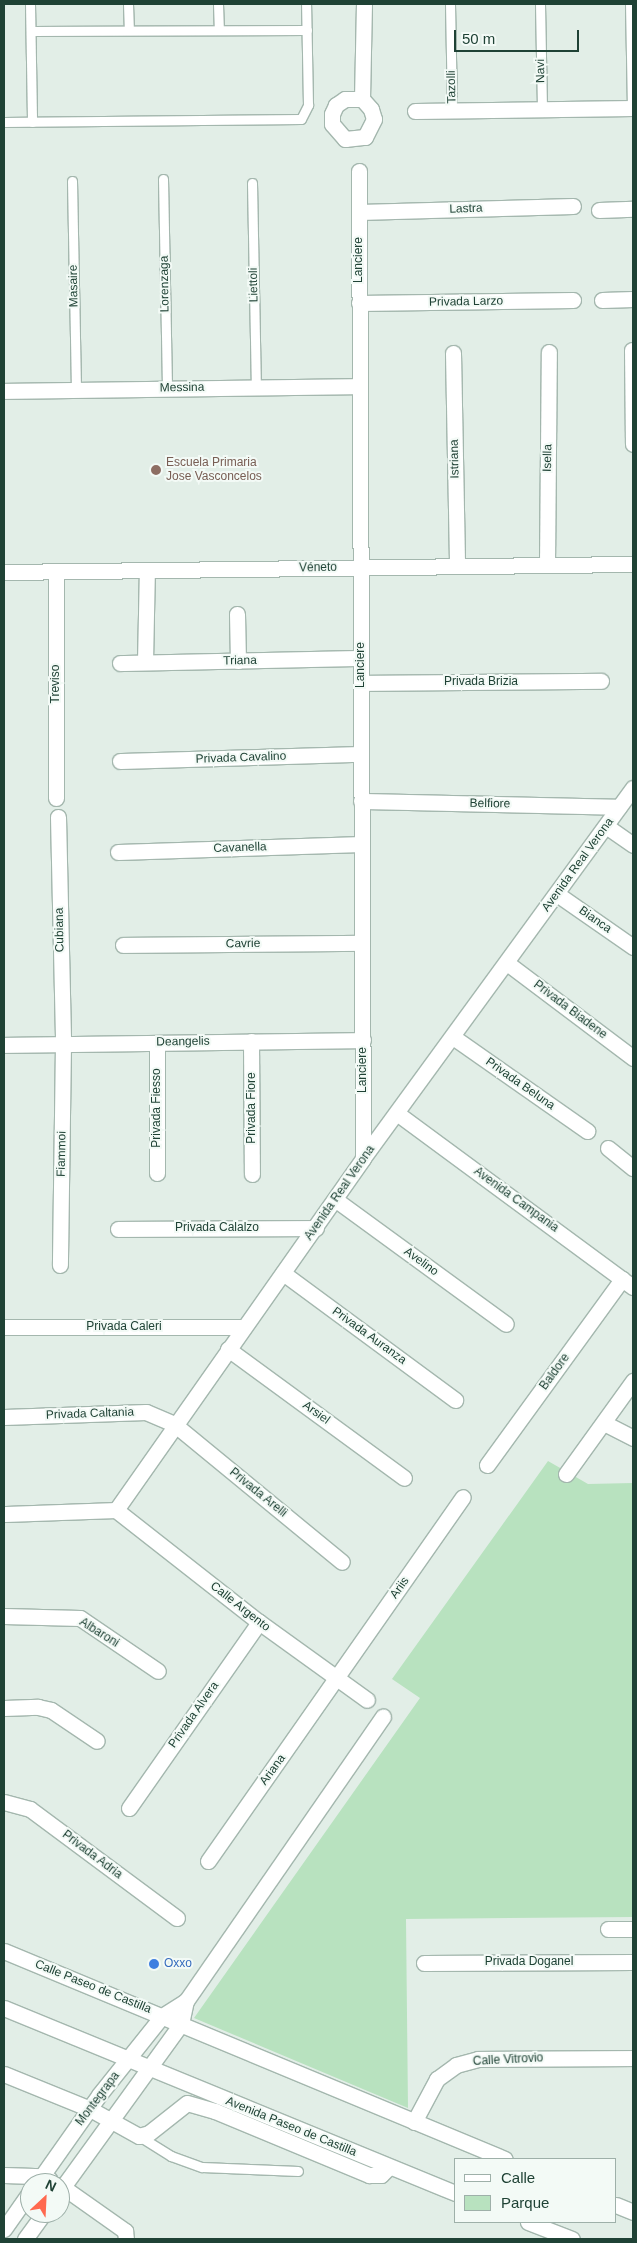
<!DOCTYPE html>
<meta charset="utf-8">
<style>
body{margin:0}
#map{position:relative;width:637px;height:2243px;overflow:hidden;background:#e2eee7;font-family:Arial,sans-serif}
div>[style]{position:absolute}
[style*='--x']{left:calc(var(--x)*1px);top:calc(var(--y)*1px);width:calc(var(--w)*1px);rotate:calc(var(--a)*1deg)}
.green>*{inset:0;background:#b8e2bf}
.roads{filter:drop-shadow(1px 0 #a4b7ae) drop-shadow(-1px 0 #a4b7ae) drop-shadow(0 1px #a4b7ae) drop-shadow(0 -1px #a4b7ae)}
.service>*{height:9px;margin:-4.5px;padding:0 4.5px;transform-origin:4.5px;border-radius:4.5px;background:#fff}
.minor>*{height:15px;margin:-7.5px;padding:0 7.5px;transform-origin:7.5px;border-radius:7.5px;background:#fff}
.tertiary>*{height:15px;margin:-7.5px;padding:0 7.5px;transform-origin:7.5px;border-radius:7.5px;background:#fff}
.dots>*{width:14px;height:14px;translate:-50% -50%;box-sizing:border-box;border:2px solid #f3faf6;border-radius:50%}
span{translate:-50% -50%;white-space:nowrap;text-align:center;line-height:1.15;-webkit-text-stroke:4px #f3faf6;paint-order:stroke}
.street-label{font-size:12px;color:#1f4235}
.education-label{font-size:12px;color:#785e54}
.left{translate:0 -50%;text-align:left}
.shop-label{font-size:12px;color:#366cbe}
.frame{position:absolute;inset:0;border:5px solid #1f4235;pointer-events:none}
.legend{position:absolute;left:454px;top:2158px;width:162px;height:65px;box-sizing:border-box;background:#f3faf6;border:1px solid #9eb0a9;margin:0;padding:6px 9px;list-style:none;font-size:15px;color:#1f4235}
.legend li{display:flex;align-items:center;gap:10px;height:25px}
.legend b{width:25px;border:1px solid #9eb0a9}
.north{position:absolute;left:20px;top:2173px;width:50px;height:50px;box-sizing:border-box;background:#f3faf6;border:1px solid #9eb0a9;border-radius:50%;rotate:25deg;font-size:14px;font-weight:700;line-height:20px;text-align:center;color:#1f4235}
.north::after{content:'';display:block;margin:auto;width:18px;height:22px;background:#ff694f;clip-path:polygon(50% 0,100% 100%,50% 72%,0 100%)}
.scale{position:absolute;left:454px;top:30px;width:125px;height:22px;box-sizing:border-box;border:2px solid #1f4235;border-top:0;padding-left:6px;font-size:15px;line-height:18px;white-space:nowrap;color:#1f4235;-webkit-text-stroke:4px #f3faf6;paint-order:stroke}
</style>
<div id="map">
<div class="green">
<div style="clip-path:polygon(548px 1461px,588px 1484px,633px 1483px,633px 1917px,406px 1919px,408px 2108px,194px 2018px,420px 1698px,392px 1679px)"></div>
</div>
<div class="roads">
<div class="service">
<div style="--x:30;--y:4;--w:118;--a:89"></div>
<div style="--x:128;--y:4;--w:26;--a:88"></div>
<div style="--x:218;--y:4;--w:26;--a:88"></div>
<div style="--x:450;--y:4;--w:106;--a:88.9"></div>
<div style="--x:540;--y:4;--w:105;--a:88.9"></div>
<div style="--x:630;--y:4;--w:104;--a:88.9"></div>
<div style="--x:31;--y:31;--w:276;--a:-0.2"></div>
<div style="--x:4;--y:122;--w:297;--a:-0.6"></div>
<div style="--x:301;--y:119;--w:16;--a:-63"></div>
<div style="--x:308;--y:105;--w:101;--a:-91.1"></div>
<div style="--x:163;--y:179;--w:210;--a:88.9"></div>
<div style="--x:72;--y:181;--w:209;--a:88.9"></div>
<div style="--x:252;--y:183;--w:204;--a:88.9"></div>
<div style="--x:139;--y:2136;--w:38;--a:32"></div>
<div style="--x:171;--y:2156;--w:33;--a:20"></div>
<div style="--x:202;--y:2167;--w:96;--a:2.4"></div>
</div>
<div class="minor">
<div style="--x:362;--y:99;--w:17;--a:180"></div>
<div style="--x:345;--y:99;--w:11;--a:146"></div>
<div style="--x:336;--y:105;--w:10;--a:114"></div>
<div style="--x:332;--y:114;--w:10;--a:90"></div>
<div style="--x:332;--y:124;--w:20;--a:49"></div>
<div style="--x:345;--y:139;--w:20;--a:-6"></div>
<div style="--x:365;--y:137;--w:20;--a:-63"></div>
<div style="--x:374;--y:119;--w:10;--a:-107"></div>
<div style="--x:371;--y:109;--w:13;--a:-132"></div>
<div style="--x:362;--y:99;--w:95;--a:-88.8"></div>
<div style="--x:415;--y:111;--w:218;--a:-0.8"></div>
<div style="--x:359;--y:171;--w:987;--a:89.77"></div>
<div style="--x:599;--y:210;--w:34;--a:-2"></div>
<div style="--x:359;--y:212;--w:214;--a:-1.6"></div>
<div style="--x:602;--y:300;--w:31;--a:-2"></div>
<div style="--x:359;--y:303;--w:214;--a:-0.8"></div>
<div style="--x:632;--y:350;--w:94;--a:89.4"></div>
<div style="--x:453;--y:353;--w:213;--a:88.9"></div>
<div style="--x:4;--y:391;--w:356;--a:-0.8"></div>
<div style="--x:547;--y:565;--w:213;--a:-89.5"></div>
<div style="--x:4;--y:572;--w:629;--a:-0.73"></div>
<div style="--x:237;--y:614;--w:47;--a:88.8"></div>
<div style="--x:145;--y:662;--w:92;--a:-88.8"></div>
<div style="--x:120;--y:663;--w:241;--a:-1.2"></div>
<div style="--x:361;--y:683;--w:240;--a:-0.5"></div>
<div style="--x:120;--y:761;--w:241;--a:-1.7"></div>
<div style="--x:56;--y:798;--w:227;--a:-90"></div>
<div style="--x:361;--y:801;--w:258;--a:1.3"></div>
<div style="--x:58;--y:817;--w:227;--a:88.7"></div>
<div style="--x:63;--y:1044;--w:221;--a:90.8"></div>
<div style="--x:606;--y:826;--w:33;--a:35"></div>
<div style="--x:118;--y:852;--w:244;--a:-1.9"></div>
<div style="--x:557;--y:894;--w:93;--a:34.9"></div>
<div style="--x:123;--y:945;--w:239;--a:-0.5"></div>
<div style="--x:507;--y:963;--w:158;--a:37"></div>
<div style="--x:453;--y:1037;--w:164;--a:35"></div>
<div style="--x:251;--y:1041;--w:133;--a:89.6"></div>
<div style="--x:4;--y:1045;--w:359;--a:-0.8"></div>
<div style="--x:398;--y:1114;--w:292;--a:36.4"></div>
<div style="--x:608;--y:1148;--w:32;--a:39"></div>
<div style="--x:157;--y:1173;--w:130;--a:-90"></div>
<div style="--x:336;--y:1200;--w:210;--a:36.1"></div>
<div style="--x:118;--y:1229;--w:198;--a:-0.3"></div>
<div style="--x:283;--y:1273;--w:214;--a:36.4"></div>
<div style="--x:4;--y:1327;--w:240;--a:0"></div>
<div style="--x:228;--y:1349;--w:218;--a:36.2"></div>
<div style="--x:4;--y:1417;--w:142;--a:-2"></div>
<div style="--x:146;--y:1412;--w:30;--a:23"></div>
<div style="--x:174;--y:1424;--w:217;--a:39.4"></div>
<div style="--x:604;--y:1423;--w:33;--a:27"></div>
<div style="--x:487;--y:1465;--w:230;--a:-54"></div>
<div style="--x:566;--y:1474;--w:115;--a:-54.2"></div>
<div style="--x:116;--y:1510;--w:430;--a:-54.9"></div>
<div style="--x:363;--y:1158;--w:458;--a:-53.9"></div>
<div style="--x:116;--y:1510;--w:182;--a:38.1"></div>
<div style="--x:259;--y:1622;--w:133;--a:35.8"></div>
<div style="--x:4;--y:1514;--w:112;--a:-2"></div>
<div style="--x:4;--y:1616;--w:76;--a:1.5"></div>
<div style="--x:80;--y:1618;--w:94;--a:34.2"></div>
<div style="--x:4;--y:1708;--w:34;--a:-2"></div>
<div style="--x:38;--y:1707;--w:13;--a:13"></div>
<div style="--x:51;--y:1710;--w:55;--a:34"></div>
<div style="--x:4;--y:1802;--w:27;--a:15"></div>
<div style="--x:30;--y:1809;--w:183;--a:36.6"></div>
<div style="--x:129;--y:1808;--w:227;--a:-55"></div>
<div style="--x:208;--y:1861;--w:444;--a:-55"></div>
<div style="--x:608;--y:1929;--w:25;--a:0"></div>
<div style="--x:424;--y:1963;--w:209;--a:-0.3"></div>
<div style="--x:4;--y:2074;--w:93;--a:22.1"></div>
<div style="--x:90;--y:2109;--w:56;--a:28.9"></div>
<div style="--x:139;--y:2136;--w:10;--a:-17"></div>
<div style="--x:149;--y:2133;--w:48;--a:-38.3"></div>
<div style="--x:187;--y:2103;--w:29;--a:16"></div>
<div style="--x:215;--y:2111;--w:167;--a:22.6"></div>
<div style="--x:369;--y:2175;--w:12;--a:0"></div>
<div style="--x:381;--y:2175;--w:11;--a:-45"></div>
<div style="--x:414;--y:2122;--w:49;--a:-61.9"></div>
<div style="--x:437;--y:2079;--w:24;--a:-36"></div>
<div style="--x:456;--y:2065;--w:23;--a:-15"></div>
<div style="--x:478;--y:2059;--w:155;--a:-0.4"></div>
<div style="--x:4;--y:2175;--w:38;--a:2"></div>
<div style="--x:42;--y:2176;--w:8;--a:23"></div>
<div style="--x:37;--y:2183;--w:108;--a:-54.8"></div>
<div style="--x:99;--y:2095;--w:101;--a:-51.4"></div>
<div style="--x:162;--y:2016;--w:28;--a:-32"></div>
<div style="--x:60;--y:2185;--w:80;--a:35.3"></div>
<div style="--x:125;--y:2231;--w:8;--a:83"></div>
<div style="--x:60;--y:2191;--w:206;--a:-54.1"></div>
<div style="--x:181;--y:2024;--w:24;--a:-78"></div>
<div style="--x:186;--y:2001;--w:346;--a:-55.3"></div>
<div style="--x:4;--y:2229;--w:45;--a:-54.9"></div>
<div style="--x:25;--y:2239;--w:32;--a:-54"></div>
</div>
<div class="tertiary">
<div style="--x:4;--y:1951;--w:542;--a:22.55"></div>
<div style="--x:4;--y:2008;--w:488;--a:22.3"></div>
<div style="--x:616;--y:2205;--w:18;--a:22"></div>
<div style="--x:528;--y:2222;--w:47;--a:21.1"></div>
</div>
</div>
<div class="dots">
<div style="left:156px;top:470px;background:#8d6e63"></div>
<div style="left:154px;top:1964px;background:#3f7fe0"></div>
</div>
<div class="street-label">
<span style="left:541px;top:71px;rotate:-91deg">Navi</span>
<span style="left:452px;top:87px;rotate:-91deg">Tazolli</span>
<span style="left:466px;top:209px;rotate:-2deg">Lastra</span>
<span style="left:359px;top:260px;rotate:-90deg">Lanciere</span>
<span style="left:165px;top:284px;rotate:-91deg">Lorenzaga</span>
<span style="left:254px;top:285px;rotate:-91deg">Liettoli</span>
<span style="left:74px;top:286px;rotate:-91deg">Masaire</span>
<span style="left:466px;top:302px;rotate:-1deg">Privada Larzo</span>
<span style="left:182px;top:388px;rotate:-1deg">Messina</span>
<span style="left:548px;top:458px;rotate:-89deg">Isella</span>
<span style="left:455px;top:459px;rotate:-91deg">Istriana</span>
<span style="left:318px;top:568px;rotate:-1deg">Véneto</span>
<span style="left:240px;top:661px;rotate:-1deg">Triana</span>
<span style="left:361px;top:665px;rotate:-90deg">Lanciere</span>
<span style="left:481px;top:682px">Privada Brizia</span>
<span style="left:56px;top:684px;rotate:-90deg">Treviso</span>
<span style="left:241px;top:758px;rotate:-2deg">Privada Cavalino</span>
<span style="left:490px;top:804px;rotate:1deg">Belfiore</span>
<span style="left:240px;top:848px;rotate:-2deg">Cavanella</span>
<span style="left:578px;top:865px;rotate:-54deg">Avenida Real Verona</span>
<span style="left:595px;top:920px;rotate:35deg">Bianca</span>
<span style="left:60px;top:930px;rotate:-91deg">Cubiana</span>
<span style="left:243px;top:944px;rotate:-1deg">Cavrie</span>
<span style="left:570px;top:1010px;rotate:37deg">Privada Biadene</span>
<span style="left:183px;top:1042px;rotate:-1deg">Deangelis</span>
<span style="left:363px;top:1070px;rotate:-90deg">Lanciere</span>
<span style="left:520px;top:1084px;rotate:35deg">Privada Beluna</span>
<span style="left:157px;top:1108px;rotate:-90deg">Privada Fiesso</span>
<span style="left:252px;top:1108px;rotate:-90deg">Privada Fiore</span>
<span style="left:62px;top:1154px;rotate:-89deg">Fiammoi</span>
<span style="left:340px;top:1193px;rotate:-55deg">Avenida Real Verona</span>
<span style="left:516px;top:1200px;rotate:36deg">Avenida Campania</span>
<span style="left:217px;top:1228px">Privada Calalzo</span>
<span style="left:421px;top:1262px;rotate:36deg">Avelino</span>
<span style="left:124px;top:1327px">Privada Caleri</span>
<span style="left:369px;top:1336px;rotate:36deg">Privada Auranza</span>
<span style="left:555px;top:1372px;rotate:-54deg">Baldore</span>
<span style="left:316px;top:1413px;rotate:36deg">Arsiel</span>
<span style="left:90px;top:1414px;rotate:-2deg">Privada Caltania</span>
<span style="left:258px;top:1493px;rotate:39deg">Privada Arelli</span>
<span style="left:400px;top:1588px;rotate:-55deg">Ariis</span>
<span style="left:240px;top:1607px;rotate:38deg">Calle Argento</span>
<span style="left:99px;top:1633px;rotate:32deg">Albaroni</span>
<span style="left:194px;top:1715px;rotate:-55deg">Privada Alvera</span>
<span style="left:273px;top:1770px;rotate:-54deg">Ariana</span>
<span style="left:92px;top:1855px;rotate:37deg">Privada Adria</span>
<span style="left:529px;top:1962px">Privada Doganel</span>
<span style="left:93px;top:1987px;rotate:22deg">Calle Paseo de Castilla</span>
<span style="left:508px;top:2060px;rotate:-3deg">Calle Vitrovio</span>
<span style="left:98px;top:2099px;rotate:-53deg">Montegrapa</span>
<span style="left:291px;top:2127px;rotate:22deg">Avenida Paseo de Castilla</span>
</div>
<div class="education-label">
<span class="left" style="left:166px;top:470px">Escuela Primaria<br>Jose Vasconcelos</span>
</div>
<div class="shop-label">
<span class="left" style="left:164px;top:1964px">Oxxo</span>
</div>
<div class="frame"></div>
<ul class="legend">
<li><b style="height:6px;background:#fff"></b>Calle</li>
<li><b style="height:14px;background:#b8e2bf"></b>Parque</li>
</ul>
<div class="north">N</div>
<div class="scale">50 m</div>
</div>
